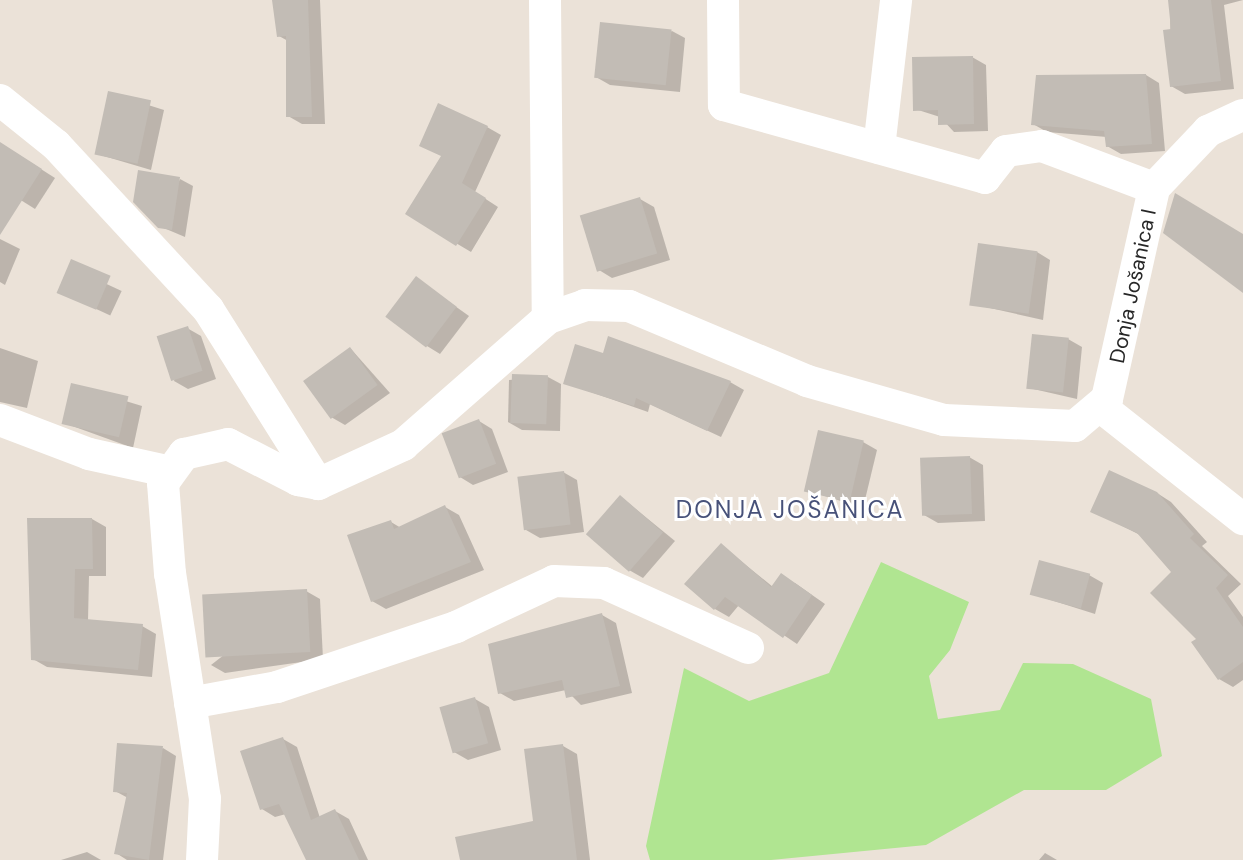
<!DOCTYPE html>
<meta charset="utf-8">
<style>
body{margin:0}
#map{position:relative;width:1243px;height:860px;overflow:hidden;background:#ebe2d8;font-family:"DM Sans",sans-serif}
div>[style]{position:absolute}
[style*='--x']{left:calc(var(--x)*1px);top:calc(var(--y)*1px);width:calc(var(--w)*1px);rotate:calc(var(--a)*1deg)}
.green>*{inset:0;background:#b0e591}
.shadow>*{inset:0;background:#0003;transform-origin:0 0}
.building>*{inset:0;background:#c2bcb5;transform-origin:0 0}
.minor>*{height:32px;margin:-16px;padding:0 16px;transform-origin:16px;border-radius:16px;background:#fff}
span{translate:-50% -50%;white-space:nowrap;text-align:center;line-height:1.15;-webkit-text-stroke:6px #fff;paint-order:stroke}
.street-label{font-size:21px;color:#272727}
.quarter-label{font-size:24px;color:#475179;letter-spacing:2px}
</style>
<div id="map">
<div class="green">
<div style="clip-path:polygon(881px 562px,969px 602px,950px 650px,929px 676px,938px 719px,1000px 710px,1023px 663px,1073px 664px,1151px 699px,1162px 756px,1106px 790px,1024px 790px,926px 845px,771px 860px,650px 860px,646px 846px,684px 668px,749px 701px,829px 673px)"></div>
</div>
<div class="shadow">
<div style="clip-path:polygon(274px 0,320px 0,325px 124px,302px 124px,288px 116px,288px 41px,279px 36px)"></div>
<div style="clip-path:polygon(1170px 0,1243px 0,1224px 5px,1234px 89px,1185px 94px,1171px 86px)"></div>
<div style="clip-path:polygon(672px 31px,685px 38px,680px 92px,610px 85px,596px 77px)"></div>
<div style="clip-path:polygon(972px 57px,986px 65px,988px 131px,954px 132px,940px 117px,915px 109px)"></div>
<div style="clip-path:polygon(1146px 75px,1159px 83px,1165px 151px,1121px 154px,1107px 146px,1107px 137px,1047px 132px,1033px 124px)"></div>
<div style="clip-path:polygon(110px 93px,164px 110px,151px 170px,97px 154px)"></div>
<div style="clip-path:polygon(487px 127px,501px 135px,475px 192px,498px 207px,471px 252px,407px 214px,442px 156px)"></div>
<div style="clip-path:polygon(0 143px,55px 178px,35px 209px,0 187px)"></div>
<div style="clip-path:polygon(180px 179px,193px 186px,185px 237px,159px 226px)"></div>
<div style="clip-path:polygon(640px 199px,654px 207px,670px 260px,612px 278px,599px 270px)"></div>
<div style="clip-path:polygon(0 239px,20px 249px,5px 285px,0 282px)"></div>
<div style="clip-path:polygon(1037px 252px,1050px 260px,1043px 320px,972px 304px)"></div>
<div style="left:70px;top:267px;width:57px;height:27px;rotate:25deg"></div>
<div style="clip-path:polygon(417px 279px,469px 316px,440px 354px,427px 346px)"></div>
<div style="clip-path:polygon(187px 328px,201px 336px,216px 379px,188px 389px,174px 381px)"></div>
<div style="clip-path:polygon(1068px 339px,1082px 347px,1077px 399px,1029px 388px)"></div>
<div style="clip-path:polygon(0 348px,38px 361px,27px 408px,0 402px)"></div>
<div style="clip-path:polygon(351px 349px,390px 393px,345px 425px,331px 417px)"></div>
<div style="clip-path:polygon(604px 355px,730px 382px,744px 390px,721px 437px,650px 404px,648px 412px,565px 383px)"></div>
<div style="clip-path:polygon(548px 377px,561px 384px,560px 431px,522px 430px,508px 422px,509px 380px)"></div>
<div style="clip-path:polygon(73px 385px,142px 406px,133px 448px,64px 423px)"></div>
<div style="clip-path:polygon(479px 421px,492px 429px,508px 472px,473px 485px,460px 477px)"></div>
<div style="clip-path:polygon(863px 442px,877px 450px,863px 508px,806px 490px)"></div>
<div style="clip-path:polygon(969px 457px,983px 465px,985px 521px,938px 523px,924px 515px)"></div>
<div style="clip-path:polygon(563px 472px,577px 480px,584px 532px,540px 538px,526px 530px)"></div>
<div style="clip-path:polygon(1157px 493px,1171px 502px,1207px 542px,1202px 546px,1241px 584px,1228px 596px,1243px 617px,1243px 680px,1233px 687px,1219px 679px,1173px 572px,1140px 535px,1093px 511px)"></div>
<div style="clip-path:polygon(621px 497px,675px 541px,643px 578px,629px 570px)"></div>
<div style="clip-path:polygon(445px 507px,459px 515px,484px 570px,386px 609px,372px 601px,391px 522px,401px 528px)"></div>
<div style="clip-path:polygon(92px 519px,106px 527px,106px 576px,89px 576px,88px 621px,142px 626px,156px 634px,152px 677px,47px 667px,33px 659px)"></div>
<div style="clip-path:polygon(721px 545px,773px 587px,795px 583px,825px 604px,797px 644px,739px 605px,729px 617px,715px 609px)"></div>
<div style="clip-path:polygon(1089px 575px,1103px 583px,1095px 614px,1032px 594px)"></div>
<div style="clip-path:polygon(306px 591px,320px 599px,323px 659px,225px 673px,211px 665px)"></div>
<div style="clip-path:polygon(602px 615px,616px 623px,632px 693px,581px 705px,566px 690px,514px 701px,500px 693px)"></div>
<div style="clip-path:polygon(475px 699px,489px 707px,501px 750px,468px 760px,454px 752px)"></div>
<div style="clip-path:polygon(283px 739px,297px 747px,320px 818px,335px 811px,349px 819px,368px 860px,308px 860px,286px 814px,275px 817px,262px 809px)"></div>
<div style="clip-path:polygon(563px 746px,577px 754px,590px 860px,462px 860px,535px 823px)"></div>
<div style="clip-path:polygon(163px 748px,176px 756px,163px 860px,127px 860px,116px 853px,128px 798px,115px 791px)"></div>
<div style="clip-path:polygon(87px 852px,101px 860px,61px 860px)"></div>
<div style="clip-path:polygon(1045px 853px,1057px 860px,1039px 860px)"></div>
</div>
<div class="building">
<div style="clip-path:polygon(272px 0,308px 0,312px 117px,286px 117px,286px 36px,277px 37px)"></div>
<div style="clip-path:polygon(1168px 0,1211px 0,1221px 81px,1170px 87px,1163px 30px,1171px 29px)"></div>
<div style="left:600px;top:22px;width:72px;height:56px;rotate:6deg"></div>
<div style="clip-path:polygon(973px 56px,974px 124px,938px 125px,938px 110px,913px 111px,912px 57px)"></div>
<div style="clip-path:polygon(1146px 74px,1152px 144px,1106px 147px,1104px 131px,1031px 125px,1036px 75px)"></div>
<div style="left:108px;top:91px;width:44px;height:65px;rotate:12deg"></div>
<div style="clip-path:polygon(438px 103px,488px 126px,462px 183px,486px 198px,456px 246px,405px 214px,441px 156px,419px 146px)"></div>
<div style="clip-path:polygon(0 142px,42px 169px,0 235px)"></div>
<div style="clip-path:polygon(138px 170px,180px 177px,172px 230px,158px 228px,133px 202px)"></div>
<div style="clip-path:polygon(1175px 193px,1243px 234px,1243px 293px,1163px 233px)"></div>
<div style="left:640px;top:197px;width:59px;height:63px;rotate:73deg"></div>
<div style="left:978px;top:243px;width:60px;height:63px;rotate:8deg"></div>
<div style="left:71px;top:259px;width:43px;height:37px;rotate:23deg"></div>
<div style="left:416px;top:276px;width:51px;height:51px;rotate:37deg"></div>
<div style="left:188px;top:326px;width:47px;height:33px;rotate:72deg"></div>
<div style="left:1032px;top:334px;width:37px;height:55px;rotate:6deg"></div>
<div style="clip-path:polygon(608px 336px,731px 381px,707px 431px,636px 398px,634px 406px,563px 384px,575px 344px,603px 353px)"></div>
<div style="left:350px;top:347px;width:47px;height:58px;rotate:54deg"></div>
<div style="left:512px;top:374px;width:36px;height:49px;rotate:2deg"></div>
<div style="left:71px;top:383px;width:59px;height:42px;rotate:13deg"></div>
<div style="left:479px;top:419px;width:48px;height:40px;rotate:69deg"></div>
<div style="left:818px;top:430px;width:47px;height:63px;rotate:13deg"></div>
<div style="left:970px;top:456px;width:58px;height:50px;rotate:88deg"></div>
<div style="clip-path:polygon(1109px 470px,1157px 492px,1194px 534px,1190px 538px,1228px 575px,1216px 588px,1243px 627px,1243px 662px,1218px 680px,1191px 642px,1196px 639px,1150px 593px,1171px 572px,1137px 533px,1090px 512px)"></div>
<div style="left:564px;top:471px;width:54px;height:47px;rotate:83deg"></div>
<div style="left:620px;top:495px;width:57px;height:52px;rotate:41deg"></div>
<div style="clip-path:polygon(445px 505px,471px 562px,371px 602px,347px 535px,391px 520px,394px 529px)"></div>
<div style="clip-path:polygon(27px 518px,92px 518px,93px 569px,75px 569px,74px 618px,143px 624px,138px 670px,31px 660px)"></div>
<div style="clip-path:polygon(721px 543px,771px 587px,781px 573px,812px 595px,783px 638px,725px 597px,714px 610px,684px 584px)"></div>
<div style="left:1039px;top:560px;width:53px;height:36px;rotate:15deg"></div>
<div style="left:307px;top:589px;width:63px;height:105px;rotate:87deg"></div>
<div style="clip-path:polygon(602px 613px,620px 686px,566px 698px,562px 680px,498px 694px,488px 644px)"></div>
<div style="left:475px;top:697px;width:48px;height:37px;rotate:74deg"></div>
<div style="clip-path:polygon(283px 737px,311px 820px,335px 809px,359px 860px,306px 860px,279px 804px,260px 810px,240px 751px)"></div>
<div style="clip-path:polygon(117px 743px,163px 746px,149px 860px,114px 854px,127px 793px,113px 792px)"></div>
<div style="clip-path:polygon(563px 744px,577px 860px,460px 860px,455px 837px,533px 821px,524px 749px)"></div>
</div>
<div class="minor">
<div style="--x:545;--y:0;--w:318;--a:89.5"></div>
<div style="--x:723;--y:0;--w:105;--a:89.5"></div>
<div style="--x:724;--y:105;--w:271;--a:15.6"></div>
<div style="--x:985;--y:178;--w:34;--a:-52"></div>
<div style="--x:1006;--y:151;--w:36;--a:-8"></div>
<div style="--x:1042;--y:146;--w:120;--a:20.6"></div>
<div style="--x:0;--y:100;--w:72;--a:38.8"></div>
<div style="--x:56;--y:145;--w:224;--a:47.2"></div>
<div style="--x:208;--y:309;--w:207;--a:57.8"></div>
<div style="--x:879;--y:148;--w:149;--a:-83.4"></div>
<div style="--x:1101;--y:407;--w:181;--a:38.3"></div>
<div style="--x:0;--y:420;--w:95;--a:20.9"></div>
<div style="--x:89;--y:454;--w:80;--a:12.3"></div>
<div style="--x:190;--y:703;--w:88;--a:-10.4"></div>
<div style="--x:277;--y:687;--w:189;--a:-18.5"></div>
<div style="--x:456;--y:627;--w:108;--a:-25.1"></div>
<div style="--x:554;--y:581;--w:50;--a:2.3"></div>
<div style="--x:604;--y:583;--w:158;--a:24.3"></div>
<div style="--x:202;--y:860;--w:61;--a:-87.2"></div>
<div style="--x:205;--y:799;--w:228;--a:-98.8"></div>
<div style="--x:170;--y:574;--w:91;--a:-94.4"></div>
<div style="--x:163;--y:483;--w:36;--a:-54"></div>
<div style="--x:184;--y:454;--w:45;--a:-12.8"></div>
<div style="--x:228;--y:444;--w:79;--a:27.2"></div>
<div style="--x:298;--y:480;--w:20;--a:11"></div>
<div style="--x:318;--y:484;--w:94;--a:-24.6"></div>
<div style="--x:403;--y:445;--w:193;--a:-41.2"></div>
<div style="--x:548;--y:318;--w:39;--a:-19"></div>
<div style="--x:585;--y:305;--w:44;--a:1.3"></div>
<div style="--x:629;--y:306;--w:193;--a:22.8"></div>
<div style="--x:807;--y:381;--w:142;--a:15.9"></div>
<div style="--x:944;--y:420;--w:131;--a:2.6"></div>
<div style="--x:1075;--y:426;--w:42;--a:-40.2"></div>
<div style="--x:1107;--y:399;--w:216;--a:-77.4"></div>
<div style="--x:1154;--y:188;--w:79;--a:-46.5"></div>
<div style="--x:1208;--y:131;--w:38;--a:-25"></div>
</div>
<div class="street-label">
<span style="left:1133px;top:286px;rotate:-78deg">Donja Jošanica I</span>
</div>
<div class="quarter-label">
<span style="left:790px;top:510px">DONJA JOŠANICA</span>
</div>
</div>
